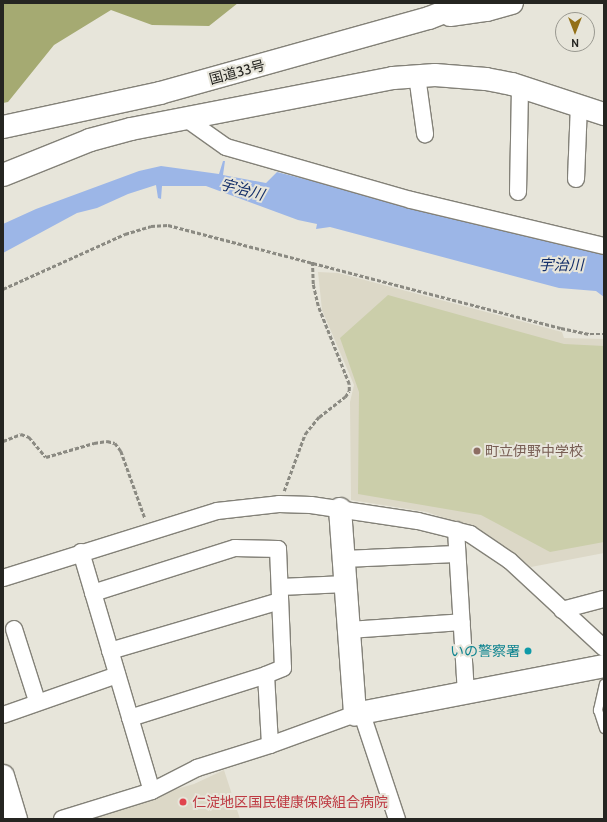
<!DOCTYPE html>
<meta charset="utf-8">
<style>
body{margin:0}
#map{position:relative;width:607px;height:822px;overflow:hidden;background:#e7e5da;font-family:Cabin,"Noto Sans JP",sans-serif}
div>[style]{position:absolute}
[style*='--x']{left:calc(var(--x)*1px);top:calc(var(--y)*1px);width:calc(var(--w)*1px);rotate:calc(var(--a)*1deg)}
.built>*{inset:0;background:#dcd8c7}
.green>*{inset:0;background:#cbceaa}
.forest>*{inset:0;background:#a5aa72}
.water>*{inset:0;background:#9cb6e7}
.path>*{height:2.5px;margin-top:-1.25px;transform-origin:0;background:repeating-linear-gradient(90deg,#8b8a82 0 4px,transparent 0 6px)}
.roads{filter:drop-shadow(1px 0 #838178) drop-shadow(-1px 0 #838178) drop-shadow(0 1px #838178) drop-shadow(0 -1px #838178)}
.lane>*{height:8px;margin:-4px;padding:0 4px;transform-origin:4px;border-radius:4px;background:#fff}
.street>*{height:16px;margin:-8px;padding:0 8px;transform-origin:8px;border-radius:8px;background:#fff}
.secondary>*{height:22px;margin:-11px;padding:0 11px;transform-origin:11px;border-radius:11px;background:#fff}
.highway>*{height:22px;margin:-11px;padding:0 11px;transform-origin:11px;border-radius:11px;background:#fff}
.dots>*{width:11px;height:11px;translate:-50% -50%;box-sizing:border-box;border:2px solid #e7e5da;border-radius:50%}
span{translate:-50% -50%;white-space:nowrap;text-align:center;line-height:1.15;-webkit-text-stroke:4px #e7e5da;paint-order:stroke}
.street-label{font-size:14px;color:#252521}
.education-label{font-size:14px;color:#785e54}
.left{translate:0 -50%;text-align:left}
.culture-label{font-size:14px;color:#0d838f}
.right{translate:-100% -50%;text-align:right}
.health-label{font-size:14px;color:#be3a42}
.water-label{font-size:15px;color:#142f69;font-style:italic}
.frame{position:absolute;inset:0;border:4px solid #252521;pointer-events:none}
.north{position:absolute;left:555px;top:12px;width:40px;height:40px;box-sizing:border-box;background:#e7e5da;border:1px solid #999890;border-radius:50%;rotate:180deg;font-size:11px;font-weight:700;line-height:16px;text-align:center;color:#252521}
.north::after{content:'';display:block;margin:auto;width:14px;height:18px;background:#937017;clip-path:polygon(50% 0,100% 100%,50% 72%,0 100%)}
</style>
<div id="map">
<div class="built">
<div style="clip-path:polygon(318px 272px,338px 273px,562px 332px,564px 338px,604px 339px,604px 553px,531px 567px,508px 549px,477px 530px,427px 512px,351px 500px,350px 402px,354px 385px,322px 310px)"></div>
<div style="clip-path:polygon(224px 770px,240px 819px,71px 819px,194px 784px)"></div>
</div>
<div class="green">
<div style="clip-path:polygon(388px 295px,564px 344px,604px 346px,604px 542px,550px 552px,481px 515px,358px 494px,359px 392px,340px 338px)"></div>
</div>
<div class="forest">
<div style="clip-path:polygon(3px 3px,238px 3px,209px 26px,152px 25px,111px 10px,54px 45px,8px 102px,3px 103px)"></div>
</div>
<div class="water">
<div style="clip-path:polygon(223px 161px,225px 161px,223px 175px,266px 183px,277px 172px,604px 255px,604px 297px,596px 291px,559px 288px,330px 227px,316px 229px,317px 224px,298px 220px,206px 186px,162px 186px,161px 199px,158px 198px,156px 185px,128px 194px,97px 208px,77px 213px,3px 253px,3px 224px,36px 209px,139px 171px,161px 166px,219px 174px)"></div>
</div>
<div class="path">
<div style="--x:3;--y:289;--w:134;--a:-24.3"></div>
<div style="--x:125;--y:234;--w:27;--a:-17"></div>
<div style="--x:151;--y:226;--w:17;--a:-3"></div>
<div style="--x:168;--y:225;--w:406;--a:14.7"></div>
<div style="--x:561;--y:328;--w:30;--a:12"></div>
<div style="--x:590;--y:334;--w:14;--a:0"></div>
<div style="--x:3;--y:441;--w:19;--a:-21"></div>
<div style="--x:21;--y:434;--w:9;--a:21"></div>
<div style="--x:29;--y:437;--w:26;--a:50"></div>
<div style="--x:46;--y:457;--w:50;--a:-16.3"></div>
<div style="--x:94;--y:443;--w:13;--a:-9"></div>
<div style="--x:107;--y:441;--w:8;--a:14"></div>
<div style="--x:115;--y:443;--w:10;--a:53"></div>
<div style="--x:121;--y:451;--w:71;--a:70.3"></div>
<div style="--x:284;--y:491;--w:61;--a:-69.8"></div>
<div style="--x:305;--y:434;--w:22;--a:-51"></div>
<div style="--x:319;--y:417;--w:33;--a:-38"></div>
<div style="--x:345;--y:397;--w:7;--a:-56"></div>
<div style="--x:349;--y:391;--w:7;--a:-90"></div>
<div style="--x:349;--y:384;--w:84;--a:-111.7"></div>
<div style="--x:318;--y:306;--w:23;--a:-103"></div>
<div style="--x:313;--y:284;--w:23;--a:-92"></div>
</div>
<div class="roads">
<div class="lane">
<div style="--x:604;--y:684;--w:27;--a:103"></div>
<div style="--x:598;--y:710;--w:20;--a:72"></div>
</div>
<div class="street">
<div style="--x:417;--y:76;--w:59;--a:82.1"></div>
<div style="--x:185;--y:118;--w:50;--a:35.3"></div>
<div style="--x:226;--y:147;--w:192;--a:16"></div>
<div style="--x:411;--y:200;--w:198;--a:13.4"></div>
<div style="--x:576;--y:179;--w:74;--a:-87.7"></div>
<div style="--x:518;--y:192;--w:105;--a:-88.9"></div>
<div style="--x:456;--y:530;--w:162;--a:86.5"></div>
<div style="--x:81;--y:552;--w:249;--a:73.5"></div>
<div style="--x:344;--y:559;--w:112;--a:-2.6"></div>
<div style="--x:3;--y:578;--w:224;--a:-17.4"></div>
<div style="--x:217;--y:511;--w:62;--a:-6.4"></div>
<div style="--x:279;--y:504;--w:32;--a:2"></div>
<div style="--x:311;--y:505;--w:108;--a:8.5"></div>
<div style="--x:418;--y:521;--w:54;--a:14"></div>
<div style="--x:470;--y:534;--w:48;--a:34"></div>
<div style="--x:510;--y:561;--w:128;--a:42.8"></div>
<div style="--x:280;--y:587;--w:66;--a:-2.6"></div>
<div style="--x:93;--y:593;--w:149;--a:-17.6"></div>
<div style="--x:235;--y:548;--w:43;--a:1.3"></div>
<div style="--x:278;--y:549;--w:119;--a:87.6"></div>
<div style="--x:283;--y:668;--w:18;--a:158"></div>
<div style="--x:266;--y:675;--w:70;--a:86.7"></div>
<div style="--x:562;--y:610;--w:43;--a:-14.7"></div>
<div style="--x:14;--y:629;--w:76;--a:72.3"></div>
<div style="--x:349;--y:630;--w:113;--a:-4"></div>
<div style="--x:110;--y:651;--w:177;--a:-16.4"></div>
<div style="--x:362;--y:714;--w:111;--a:71.6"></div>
<div style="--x:3;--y:715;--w:121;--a:-19.3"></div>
<div style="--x:130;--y:718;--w:143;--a:-17.5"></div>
<div style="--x:62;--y:819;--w:94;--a:-17.3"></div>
<div style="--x:152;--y:791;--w:51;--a:-27.1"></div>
<div style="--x:197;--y:768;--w:77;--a:-17.5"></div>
<div style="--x:270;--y:745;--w:90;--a:-20"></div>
</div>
<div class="secondary">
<div style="--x:3;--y:175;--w:94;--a:-21.9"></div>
<div style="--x:90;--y:140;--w:42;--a:-15"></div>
<div style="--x:131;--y:129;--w:267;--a:-11"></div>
<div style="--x:393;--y:78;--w:42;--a:-4.1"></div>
<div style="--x:435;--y:75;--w:51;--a:4.5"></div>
<div style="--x:486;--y:79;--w:26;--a:11"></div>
<div style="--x:512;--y:84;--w:97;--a:18.1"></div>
<div style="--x:340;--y:509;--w:206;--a:85.8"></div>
<div style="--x:355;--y:714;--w:254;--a:-10.9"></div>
<div style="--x:3;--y:776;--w:45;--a:73.2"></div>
</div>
<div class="highway">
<div style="--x:450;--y:15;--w:37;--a:-8"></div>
<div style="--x:487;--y:10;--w:26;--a:-16"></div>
<div style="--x:3;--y:127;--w:161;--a:-12.2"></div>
<div style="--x:160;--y:93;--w:279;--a:-15.6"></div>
<div style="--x:429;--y:18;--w:41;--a:-21.5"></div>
</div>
</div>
<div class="dots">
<div style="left:477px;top:451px;background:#8d6e63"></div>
<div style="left:528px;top:651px;background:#0f9aa8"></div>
<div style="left:183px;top:802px;background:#e0444e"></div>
</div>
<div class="street-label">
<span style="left:237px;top:72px;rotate:-15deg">国道33号</span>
</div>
<div class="education-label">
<span class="left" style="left:485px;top:451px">町立伊野中学校</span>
</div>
<div class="culture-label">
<span class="right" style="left:520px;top:651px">いの警察署</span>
</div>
<div class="health-label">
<span class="left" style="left:192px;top:802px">仁淀地区国民健康保険組合病院</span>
</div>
<div class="water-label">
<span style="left:242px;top:190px;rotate:15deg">宇治川</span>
<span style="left:561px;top:266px">宇治川</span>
</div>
<div class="frame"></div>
<div class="north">N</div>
</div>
